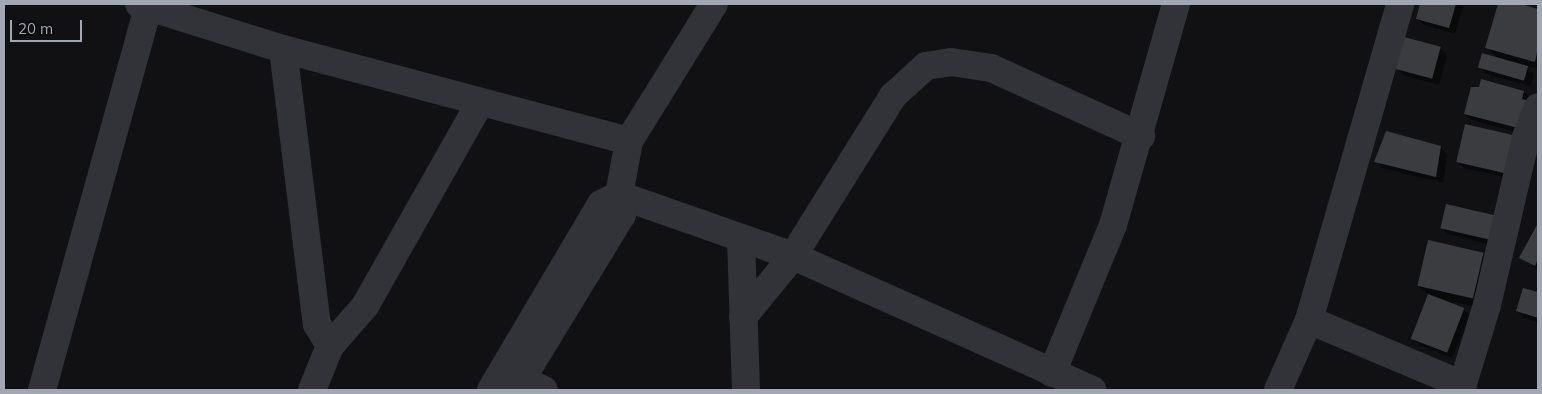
<!DOCTYPE html>
<style>
body{margin:0}
#map{position:relative;width:1542px;height:394px;overflow:hidden;background:#111113;font-family:Mulish,sans-serif}
div>[style]{position:absolute}
[style*='--x']{left:calc(var(--x)*1px);top:calc(var(--y)*1px);width:calc(var(--w)*1px);rotate:calc(var(--a)*1deg)}
.shadow>*{inset:0;background:#0007}
.building>*{inset:0;background:#3b3c40;transform-origin:0 0}
.minor>*{height:28px;margin:-14px;padding:0 14px;transform-origin:14px;border-radius:14px;background:#323338}
span{translate:-50% -50%;white-space:nowrap;text-align:center;line-height:1.15;-webkit-text-stroke:4.5px #0c0c0e;paint-order:stroke}
.frame{position:absolute;inset:0;border:5px solid #a2a7b4;pointer-events:none}
.scale{position:absolute;left:10px;top:20px;width:72px;height:22px;box-sizing:border-box;border:2px solid #a2a7b4;border-top:0;padding-left:6px;font-size:15px;line-height:18px;white-space:nowrap;color:#a2a7b4;-webkit-text-stroke:4px #0c0c0e;paint-order:stroke}
</style>
<div id="map">
<div class="shadow">
<div style="clip-path:polygon(1421px 4px,1464px 4px,1455px 34px,1424px 25px,1417px 19px)"></div>
<div style="clip-path:polygon(1499px 4px,1516px 4px,1538px 10px,1538px 69px,1525px 65px,1534px 74px,1531px 86px,1486px 74px,1479px 67px,1498px 59px,1487px 47px)"></div>
<div style="clip-path:polygon(1440px 48px,1447px 55px,1439px 85px,1403px 75px,1396px 68px)"></div>
<div style="clip-path:polygon(1524px 92px,1531px 98px,1524px 134px,1472px 120px,1465px 114px)"></div>
<div style="clip-path:polygon(1513px 136px,1512px 179px,1464px 168px,1457px 161px)"></div>
<div style="clip-path:polygon(1440px 147px,1447px 154px,1443px 183px,1382px 168px,1376px 161px)"></div>
<div style="clip-path:polygon(1495px 218px,1496px 246px,1448px 234px,1441px 227px)"></div>
<div style="clip-path:polygon(1538px 225px,1538px 270px,1521px 258px)"></div>
<div style="clip-path:polygon(1482px 254px,1492px 263px,1481px 308px,1435px 297px,1463px 309px,1470px 316px,1452px 358px,1419px 345px,1413px 339px,1429px 295px,1418px 286px)"></div>
<div style="clip-path:polygon(1523px 289px,1538px 294px,1538px 322px,1524px 318px,1517px 311px)"></div>
</div>
<div class="building">
<div style="clip-path:polygon(1420px 4px,1456px 4px,1449px 28px,1416px 19px)"></div>
<div style="clip-path:polygon(1498px 4px,1521px 4px,1538px 9px,1538px 48px,1535px 62px,1485px 48px)"></div>
<div style="left:1404px;top:37px;width:38px;height:33px;rotate:15deg"></div>
<div style="left:1482px;top:53px;width:48px;height:15px;rotate:16deg"></div>
<div style="clip-path:polygon(1481px 79px,1524px 91px,1522px 99px,1533px 102px,1518px 128px,1464px 114px,1471px 87px,1479px 87px)"></div>
<div style="left:1465px;top:124px;width:50px;height:39px;rotate:13deg"></div>
<div style="clip-path:polygon(1386px 131px,1441px 146px,1436px 177px,1374px 162px)"></div>
<div style="left:1446px;top:204px;width:51px;height:25px;rotate:13deg"></div>
<div style="clip-path:polygon(1538px 223px,1538px 259px,1535px 266px,1519px 258px)"></div>
<div style="left:1428px;top:240px;width:57px;height:47px;rotate:13deg"></div>
<div style="clip-path:polygon(1523px 288px,1538px 292px,1538px 318px,1516px 311px)"></div>
<div style="left:1428px;top:294px;width:39px;height:48px;rotate:21deg"></div>
</div>
<div class="minor">
<div style="--x:139;--y:4;--w:151;--a:17.4"></div>
<div style="--x:283;--y:49;--w:358;--a:14.9"></div>
<div style="--x:283;--y:49;--w:277;--a:83"></div>
<div style="--x:317;--y:324;--w:26;--a:59"></div>
<div style="--x:741;--y:239;--w:151;--a:88.1"></div>
<div style="--x:743;--y:317;--w:79;--a:-50.7"></div>
<div style="--x:793;--y:256;--w:189;--a:-58"></div>
<div style="--x:893;--y:96;--w:45;--a:-42.3"></div>
<div style="--x:926;--y:66;--w:25;--a:-9"></div>
<div style="--x:951;--y:62;--w:40;--a:8.5"></div>
<div style="--x:991;--y:68;--w:165;--a:24.4"></div>
<div style="--x:1309;--y:320;--w:167;--a:22.9"></div>
<div style="--x:505;--y:371;--w:43;--a:26"></div>
<div style="--x:1052;--y:373;--w:160;--a:-67.6"></div>
<div style="--x:1113;--y:225;--w:230;--a:-74.1"></div>
<div style="--x:42;--y:390;--w:397;--a:-74.5"></div>
<div style="--x:312;--y:390;--w:48;--a:-67.8"></div>
<div style="--x:330;--y:346;--w:53;--a:-48.8"></div>
<div style="--x:365;--y:306;--w:233;--a:-60.5"></div>
<div style="--x:491;--y:390;--w:216;--a:-59.4"></div>
<div style="--x:601;--y:204;--w:20;--a:-27"></div>
<div style="--x:619;--y:195;--w:184;--a:19.3"></div>
<div style="--x:793;--y:256;--w:328;--a:24.1"></div>
<div style="--x:515;--y:390;--w:205;--a:-58.6"></div>
<div style="--x:622;--y:215;--w:20;--a:-99"></div>
<div style="--x:619;--y:195;--w:55;--a:-79.5"></div>
<div style="--x:629;--y:141;--w:161;--a:-58.2"></div>
<div style="--x:1278;--y:390;--w:77;--a:-66.1"></div>
<div style="--x:1309;--y:320;--w:329;--a:-73.9"></div>
<div style="--x:1461;--y:390;--w:89;--a:-73"></div>
<div style="--x:1487;--y:305;--w:172;--a:-76.9"></div>
<div style="--x:1526;--y:137;--w:32;--a:-68"></div>
</div>
<div class="frame"></div>
<div class="scale">20 m</div>
</div>
